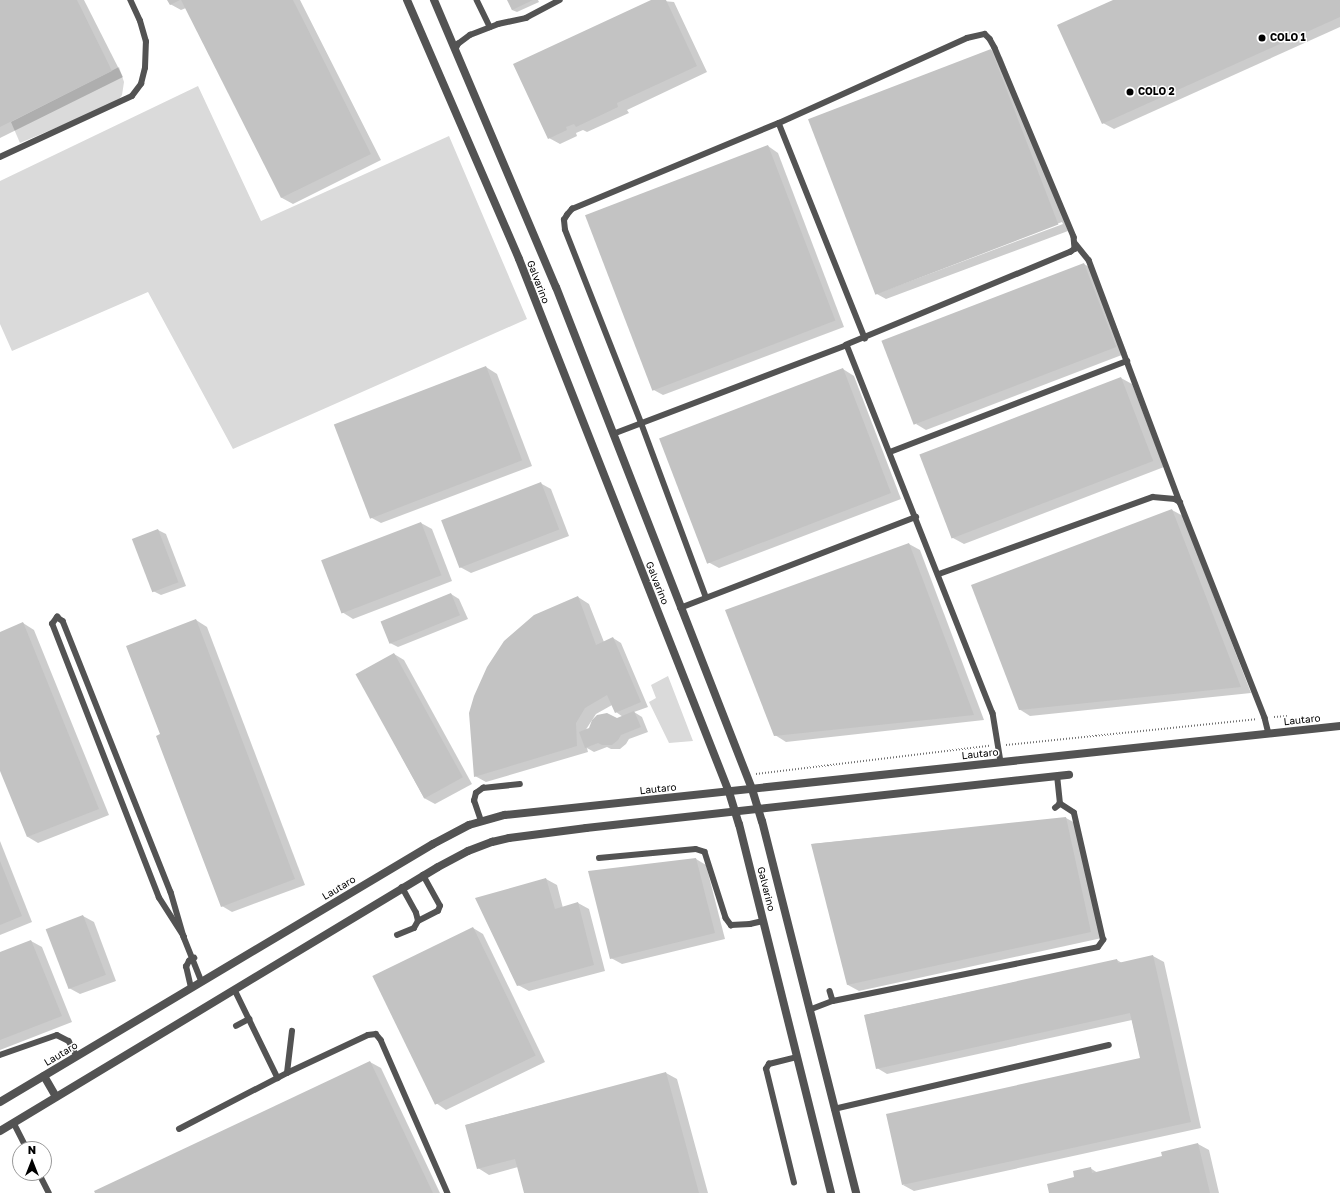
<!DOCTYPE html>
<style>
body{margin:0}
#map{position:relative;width:1340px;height:1193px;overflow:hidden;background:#fff;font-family:"Golos Text",sans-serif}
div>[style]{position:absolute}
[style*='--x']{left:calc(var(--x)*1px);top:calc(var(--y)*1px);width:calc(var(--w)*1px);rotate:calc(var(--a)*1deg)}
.green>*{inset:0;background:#dadada}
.shadow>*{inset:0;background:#0003}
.building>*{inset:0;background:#c3c3c3;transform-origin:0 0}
.path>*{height:2px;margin-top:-1px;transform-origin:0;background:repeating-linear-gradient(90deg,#757575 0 1px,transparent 0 3px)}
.lane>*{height:5.5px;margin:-2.75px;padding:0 2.75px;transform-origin:2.75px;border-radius:2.75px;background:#535353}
.street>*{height:8px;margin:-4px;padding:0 4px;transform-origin:4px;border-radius:4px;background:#535353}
.dots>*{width:11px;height:11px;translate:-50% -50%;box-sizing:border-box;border:2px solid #fff;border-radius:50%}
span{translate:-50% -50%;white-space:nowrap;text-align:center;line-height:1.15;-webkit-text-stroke:3px #fff;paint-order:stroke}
.poi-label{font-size:10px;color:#000;font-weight:700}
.left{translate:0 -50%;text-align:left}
.street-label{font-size:10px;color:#000}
.north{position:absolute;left:12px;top:1141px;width:40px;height:40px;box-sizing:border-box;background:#fff;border:1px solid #999;border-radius:50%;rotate:0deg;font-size:11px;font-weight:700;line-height:16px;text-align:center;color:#000}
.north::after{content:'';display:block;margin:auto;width:14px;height:18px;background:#000;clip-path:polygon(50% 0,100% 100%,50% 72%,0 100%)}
</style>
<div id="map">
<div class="green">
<div style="clip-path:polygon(119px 67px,124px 82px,122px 95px,117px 102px,20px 143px,11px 122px)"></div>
<div style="clip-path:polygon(198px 86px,261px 221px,449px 136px,527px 319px,233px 449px,148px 292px,12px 351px,0 324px,0 181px)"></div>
<div style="clip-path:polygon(668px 676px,693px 741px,669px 743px,649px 702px,656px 698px,651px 685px)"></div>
</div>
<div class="shadow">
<div style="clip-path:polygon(0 0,84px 0,123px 77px,0 138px)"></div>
<div style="clip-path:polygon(168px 0,300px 0,381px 160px,293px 204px,282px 198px,186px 8px,181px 10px,170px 4px)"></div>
<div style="clip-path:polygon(508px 0,538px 0,539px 2px,517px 12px,512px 10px)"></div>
<div style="clip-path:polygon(653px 0,674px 2px,707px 72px,627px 110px,629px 113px,587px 132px,583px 130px,576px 133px,577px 136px,560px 144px,549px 138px)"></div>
<div style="clip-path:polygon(1115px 0,1340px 0,1340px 27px,1114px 129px,1103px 123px)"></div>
<div style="clip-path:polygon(evenodd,991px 50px,1002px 57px,1068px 231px,886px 299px,875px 293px,991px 50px,1062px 222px,1063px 224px,881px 292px,881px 290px,1062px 222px)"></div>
<div style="clip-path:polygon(768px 146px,778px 153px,844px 327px,663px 395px,652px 389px)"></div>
<div style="clip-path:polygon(1084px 264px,1094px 270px,1127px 353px,926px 430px,916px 424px)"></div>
<div style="clip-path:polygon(486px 367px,497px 374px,532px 466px,381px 523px,370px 517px)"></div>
<div style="clip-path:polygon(843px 369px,854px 376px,901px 499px,719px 568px,708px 562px)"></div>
<div style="clip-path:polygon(1121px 378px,1132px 384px,1164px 467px,964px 544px,953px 538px,921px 455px)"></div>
<div style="clip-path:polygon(540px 483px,551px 489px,569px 536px,471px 573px,460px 567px)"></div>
<div style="clip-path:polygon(1172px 510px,1183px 516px,1251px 693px,1030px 716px,1019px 709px)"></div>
<div style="clip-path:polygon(421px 523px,432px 529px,452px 581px,353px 619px,342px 612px)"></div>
<div style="clip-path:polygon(158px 530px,166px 534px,186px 586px,161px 595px,153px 591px)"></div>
<div style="clip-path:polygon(909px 544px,920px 550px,984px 720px,786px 742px,775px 735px)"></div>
<div style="clip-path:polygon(451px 594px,459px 599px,468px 619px,398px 647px,390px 643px,382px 622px)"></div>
<div style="clip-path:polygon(evenodd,578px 597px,589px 604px,604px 642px,613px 638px,621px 643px,648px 707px,634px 712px,642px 717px,648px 732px,629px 739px,626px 744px,620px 749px,611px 749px,607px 747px,594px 752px,587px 748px,588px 752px,486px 782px,475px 776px,578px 597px,612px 705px,616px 712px,623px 717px,585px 731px,596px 714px,612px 705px)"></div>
<div style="clip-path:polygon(196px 620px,207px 627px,305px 885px,232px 912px,222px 906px,161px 735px)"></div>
<div style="clip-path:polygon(23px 623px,34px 630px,109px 815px,38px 843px,28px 837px,0 768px,0 633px)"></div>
<div style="clip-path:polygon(394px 654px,404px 660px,472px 784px,435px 804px,424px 798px,357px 674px)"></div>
<div style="clip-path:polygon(1066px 818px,1077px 824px,1102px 938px,859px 991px,848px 985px,812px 844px)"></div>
<div style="clip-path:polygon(0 841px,32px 922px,0 935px)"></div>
<div style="clip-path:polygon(696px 859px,706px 865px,725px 939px,622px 964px,611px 958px)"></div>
<div style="clip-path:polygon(546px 879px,557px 885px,563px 908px,578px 903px,589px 909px,605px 971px,529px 991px,518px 985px)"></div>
<div style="clip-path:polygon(83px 916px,94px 922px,116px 981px,80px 994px,69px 988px)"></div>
<div style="clip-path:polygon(473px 928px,483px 934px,545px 1062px,446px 1110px,436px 1103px)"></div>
<div style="clip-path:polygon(31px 941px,42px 947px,72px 1022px,0 1050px,0 953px)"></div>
<div style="clip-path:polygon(1153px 956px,1164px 962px,1201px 1128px,914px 1191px,903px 1185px,1141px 1059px,1132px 1020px,887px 1074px,877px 1068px,865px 1015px,1117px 960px,1122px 963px)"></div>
<div style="clip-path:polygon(370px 1062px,381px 1068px,440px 1193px,96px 1193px)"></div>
<div style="clip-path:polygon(666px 1073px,677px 1079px,708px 1193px,525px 1193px,518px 1167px,489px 1175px,478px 1168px,466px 1125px)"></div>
<div style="clip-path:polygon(1198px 1144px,1209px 1150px,1219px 1193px,1051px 1193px,1090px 1168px,1098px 1173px,1163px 1157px)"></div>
</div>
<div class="building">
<div style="clip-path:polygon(0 0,77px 0,112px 71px,0 127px)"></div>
<div style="clip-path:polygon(167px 0,180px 0,170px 5px)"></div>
<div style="clip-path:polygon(181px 0,293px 0,371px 154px,281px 198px)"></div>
<div style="clip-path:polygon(507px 0,533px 0,512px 10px)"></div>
<div style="clip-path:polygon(651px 0,666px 0,697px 66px,617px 103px,618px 107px,576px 127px,574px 124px,566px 127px,567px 130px,548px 139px,513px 64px)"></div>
<div style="clip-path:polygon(1113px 0,1340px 0,1340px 17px,1102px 124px,1057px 25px)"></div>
<div style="left:991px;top:49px;width:188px;height:196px;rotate:69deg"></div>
<div style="left:768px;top:145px;width:188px;height:196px;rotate:69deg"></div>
<div style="left:1084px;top:263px;width:90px;height:217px;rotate:69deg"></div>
<div style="left:486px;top:366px;width:101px;height:163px;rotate:69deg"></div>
<div style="left:843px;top:368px;width:134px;height:197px;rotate:69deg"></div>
<div style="left:1121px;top:377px;width:90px;height:216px;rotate:69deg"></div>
<div style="left:541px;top:482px;width:51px;height:107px;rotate:69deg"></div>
<div style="clip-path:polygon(1172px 509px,1241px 687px,1019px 710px,971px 585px)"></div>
<div style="left:421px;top:522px;width:57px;height:107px;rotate:69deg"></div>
<div style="left:158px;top:529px;width:57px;height:28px;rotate:69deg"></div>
<div style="clip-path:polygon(909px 543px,974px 715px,774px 736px,725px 610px)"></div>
<div style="left:451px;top:593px;width:24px;height:76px;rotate:68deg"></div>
<div style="clip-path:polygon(578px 596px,596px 645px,613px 637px,641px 702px,615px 713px,607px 695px,585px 708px,576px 723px,577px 746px,474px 777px,469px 713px,474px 696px,487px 667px,504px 641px,534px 615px)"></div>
<div style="clip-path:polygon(196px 619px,295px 879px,221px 907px,156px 736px,160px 734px,126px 646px)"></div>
<div style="clip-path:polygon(23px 622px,99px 809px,27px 837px,0 771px,0 632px)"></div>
<div style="left:394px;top:653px;width:142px;height:44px;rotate:61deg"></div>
<div style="clip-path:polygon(634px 711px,641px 727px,621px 735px,618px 740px,612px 745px,602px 745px,598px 743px,585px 748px,579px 732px,589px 728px,592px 720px,597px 715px,607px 713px,617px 718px)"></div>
<div style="clip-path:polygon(1066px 817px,1091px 932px,847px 985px,811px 844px)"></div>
<div style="clip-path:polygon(696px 858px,715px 933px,610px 959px,588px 871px)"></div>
<div style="clip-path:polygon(0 861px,22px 916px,0 925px)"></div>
<div style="clip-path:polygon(546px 878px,555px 909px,578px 902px,594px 965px,517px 986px,475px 898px)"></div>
<div style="left:83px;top:915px;width:64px;height:40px;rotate:69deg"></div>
<div style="left:473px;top:927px;width:143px;height:112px;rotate:64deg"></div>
<div style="clip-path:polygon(31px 940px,62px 1016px,0 1040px,0 952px)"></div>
<div style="clip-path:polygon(1153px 955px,1191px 1122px,902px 1185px,886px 1114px,1140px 1058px,1130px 1013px,876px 1069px,864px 1015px,1117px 959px,1118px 963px)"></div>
<div style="clip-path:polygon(370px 1061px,433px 1193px,95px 1193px,94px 1191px)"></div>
<div style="clip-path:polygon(666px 1072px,699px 1193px,524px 1193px,515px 1159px,477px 1169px,465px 1125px)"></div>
<div style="clip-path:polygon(1198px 1143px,1210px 1193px,1049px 1193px,1047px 1184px,1074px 1177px,1073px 1171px,1091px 1167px,1092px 1173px,1162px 1156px,1161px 1152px)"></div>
</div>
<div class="path">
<div style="--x:1274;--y:717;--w:14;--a:-4"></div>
<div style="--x:1006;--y:745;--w:251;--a:-5.9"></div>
<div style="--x:756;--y:774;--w:235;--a:-6.9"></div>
</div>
<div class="lane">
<div style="--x:477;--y:0;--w:30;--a:64"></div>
<div style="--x:455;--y:50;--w:7;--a:-63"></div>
<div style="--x:458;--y:44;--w:15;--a:-37"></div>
<div style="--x:470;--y:35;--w:30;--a:-21"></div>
<div style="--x:498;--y:24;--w:29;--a:-12"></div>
<div style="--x:526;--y:18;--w:38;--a:-28"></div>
<div style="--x:779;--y:123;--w:206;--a:-24.3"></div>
<div style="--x:967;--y:38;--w:18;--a:-13"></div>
<div style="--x:985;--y:34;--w:7;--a:45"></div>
<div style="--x:990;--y:39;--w:10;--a:61"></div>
<div style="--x:995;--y:48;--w:205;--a:67.3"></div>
<div style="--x:1074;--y:237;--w:12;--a:85"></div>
<div style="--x:1075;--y:249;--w:5;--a:143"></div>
<div style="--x:1071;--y:252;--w:243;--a:157.5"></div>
<div style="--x:0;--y:157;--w:145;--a:-24.8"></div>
<div style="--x:132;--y:96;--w:15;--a:-53"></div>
<div style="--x:141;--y:84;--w:16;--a:-76"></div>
<div style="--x:145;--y:68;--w:26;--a:-88"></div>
<div style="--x:146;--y:42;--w:22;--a:-106"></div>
<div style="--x:140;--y:21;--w:23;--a:-115"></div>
<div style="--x:1075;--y:243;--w:22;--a:51"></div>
<div style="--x:1089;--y:260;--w:259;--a:69.4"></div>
<div style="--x:613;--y:434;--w:250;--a:-20.8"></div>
<div style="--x:847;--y:345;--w:396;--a:68.4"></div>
<div style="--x:993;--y:713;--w:50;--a:80.7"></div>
<div style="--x:890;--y:452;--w:254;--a:-21"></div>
<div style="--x:939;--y:574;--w:227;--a:-19.8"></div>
<div style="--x:1153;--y:497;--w:22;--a:5"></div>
<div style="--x:1175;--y:499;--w:6;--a:31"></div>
<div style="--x:1180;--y:502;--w:232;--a:68.5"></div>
<div style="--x:1265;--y:718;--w:16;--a:76"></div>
<div style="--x:706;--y:598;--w:187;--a:-110.4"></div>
<div style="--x:641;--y:423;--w:207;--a:-111.5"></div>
<div style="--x:565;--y:230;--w:10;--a:-96"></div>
<div style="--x:564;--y:220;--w:6;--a:-59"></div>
<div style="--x:567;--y:215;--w:8;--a:-50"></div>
<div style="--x:572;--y:209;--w:224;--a:-22.6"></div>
<div style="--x:779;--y:123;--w:232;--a:68.2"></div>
<div style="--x:680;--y:608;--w:253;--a:-21.1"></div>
<div style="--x:1055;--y:808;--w:6;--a:-39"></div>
<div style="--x:1060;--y:804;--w:27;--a:-96"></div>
<div style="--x:481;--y:821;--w:21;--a:-109"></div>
<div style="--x:474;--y:801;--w:8;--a:-76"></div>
<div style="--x:476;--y:793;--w:9;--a:-36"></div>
<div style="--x:483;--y:788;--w:37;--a:-6"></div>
<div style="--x:599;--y:858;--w:97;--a:-5.3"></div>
<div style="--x:696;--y:849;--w:9;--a:18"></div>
<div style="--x:705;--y:852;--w:69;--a:72.3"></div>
<div style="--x:726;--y:918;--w:9;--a:54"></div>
<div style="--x:731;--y:925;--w:19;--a:-3"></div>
<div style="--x:750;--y:924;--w:13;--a:-13"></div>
<div style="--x:418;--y:921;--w:22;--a:-27"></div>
<div style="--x:438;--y:911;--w:5;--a:-68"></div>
<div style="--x:440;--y:906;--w:35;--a:-119"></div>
<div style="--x:397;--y:935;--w:18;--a:-22"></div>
<div style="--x:414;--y:928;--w:8;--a:-60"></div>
<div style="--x:418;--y:921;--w:8;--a:-104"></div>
<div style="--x:416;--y:913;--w:29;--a:-119"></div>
<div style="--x:184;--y:937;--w:46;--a:-122.7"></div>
<div style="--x:159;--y:898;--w:294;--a:-111.3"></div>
<div style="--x:52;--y:624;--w:9;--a:-54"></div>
<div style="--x:57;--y:617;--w:7;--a:34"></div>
<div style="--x:63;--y:621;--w:292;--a:68.3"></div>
<div style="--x:171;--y:892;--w:47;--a:73.9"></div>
<div style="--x:184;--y:937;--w:48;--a:68.2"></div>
<div style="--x:191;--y:988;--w:22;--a:-103"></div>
<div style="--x:186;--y:967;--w:7;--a:-63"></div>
<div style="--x:189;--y:961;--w:6;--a:-31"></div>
<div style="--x:235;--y:990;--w:98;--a:64"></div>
<div style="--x:830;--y:991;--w:10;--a:73"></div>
<div style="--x:809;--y:1010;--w:26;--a:-21"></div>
<div style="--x:833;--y:1001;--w:270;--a:-11.5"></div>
<div style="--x:1098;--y:947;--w:9;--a:-54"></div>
<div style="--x:1103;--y:940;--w:130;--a:-102.9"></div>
<div style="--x:1074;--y:813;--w:17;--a:-147"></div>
<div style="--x:236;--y:1026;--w:15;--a:-28"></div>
<div style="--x:0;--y:1055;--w:60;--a:-19.3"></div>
<div style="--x:57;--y:1035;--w:13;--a:27"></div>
<div style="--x:69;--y:1041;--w:17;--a:62"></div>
<div style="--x:287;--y:1073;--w:42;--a:-83.2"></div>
<div style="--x:834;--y:1109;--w:282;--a:-13.1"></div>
<div style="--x:14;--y:1123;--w:29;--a:63"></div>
<div style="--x:179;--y:1129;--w:122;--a:-27.4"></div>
<div style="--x:287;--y:1073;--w:89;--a:-25.1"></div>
<div style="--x:368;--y:1035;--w:8;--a:-7"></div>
<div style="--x:376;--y:1034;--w:8;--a:50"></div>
<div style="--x:381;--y:1040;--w:167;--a:66.4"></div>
<div style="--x:39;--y:1173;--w:22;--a:63"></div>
<div style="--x:794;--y:1183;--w:117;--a:-103.8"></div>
<div style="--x:766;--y:1069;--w:6;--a:-59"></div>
<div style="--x:769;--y:1064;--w:29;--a:-14"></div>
</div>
<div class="street">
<div style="--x:407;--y:0;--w:282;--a:66.6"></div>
<div style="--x:519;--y:259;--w:573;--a:68.5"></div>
<div style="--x:729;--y:792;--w:34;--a:73"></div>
<div style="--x:739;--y:824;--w:380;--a:76"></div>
<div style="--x:434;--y:0;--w:312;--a:67"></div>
<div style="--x:556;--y:287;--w:539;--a:68.67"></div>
<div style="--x:752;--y:789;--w:34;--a:73"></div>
<div style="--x:762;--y:821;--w:384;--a:75.8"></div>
<div style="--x:44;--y:1076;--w:24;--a:60"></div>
<div style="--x:0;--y:1102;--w:504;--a:-30.79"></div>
<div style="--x:433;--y:844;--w:41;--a:-27.8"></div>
<div style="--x:469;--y:825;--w:37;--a:-16"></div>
<div style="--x:505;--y:815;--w:840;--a:-6.08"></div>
<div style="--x:0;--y:1131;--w:511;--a:-31.08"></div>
<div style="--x:438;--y:867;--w:34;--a:-28"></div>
<div style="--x:468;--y:851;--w:26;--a:-21"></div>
<div style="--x:492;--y:842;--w:17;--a:-13"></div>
<div style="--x:509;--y:838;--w:78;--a:-7.4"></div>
<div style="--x:586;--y:828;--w:486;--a:-6.3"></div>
</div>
<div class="dots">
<div style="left:1262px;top:38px;background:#000"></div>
<div style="left:1130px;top:92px;background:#000"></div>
</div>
<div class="poi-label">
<span class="left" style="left:1270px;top:38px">COLO 1</span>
<span class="left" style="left:1138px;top:92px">COLO 2</span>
</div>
<div class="street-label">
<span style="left:538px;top:282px;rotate:69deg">Galvarino</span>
<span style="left:657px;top:583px;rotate:68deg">Galvarino</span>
<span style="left:1302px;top:720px;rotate:-6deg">Lautaro</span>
<span style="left:980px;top:754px;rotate:-6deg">Lautaro</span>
<span style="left:658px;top:789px;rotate:-6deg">Lautaro</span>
<span style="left:339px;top:888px;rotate:-31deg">Lautaro</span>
<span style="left:766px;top:889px;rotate:76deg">Galvarino</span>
<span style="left:61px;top:1054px;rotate:-31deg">Lautaro</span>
</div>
<div class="north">N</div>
</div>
